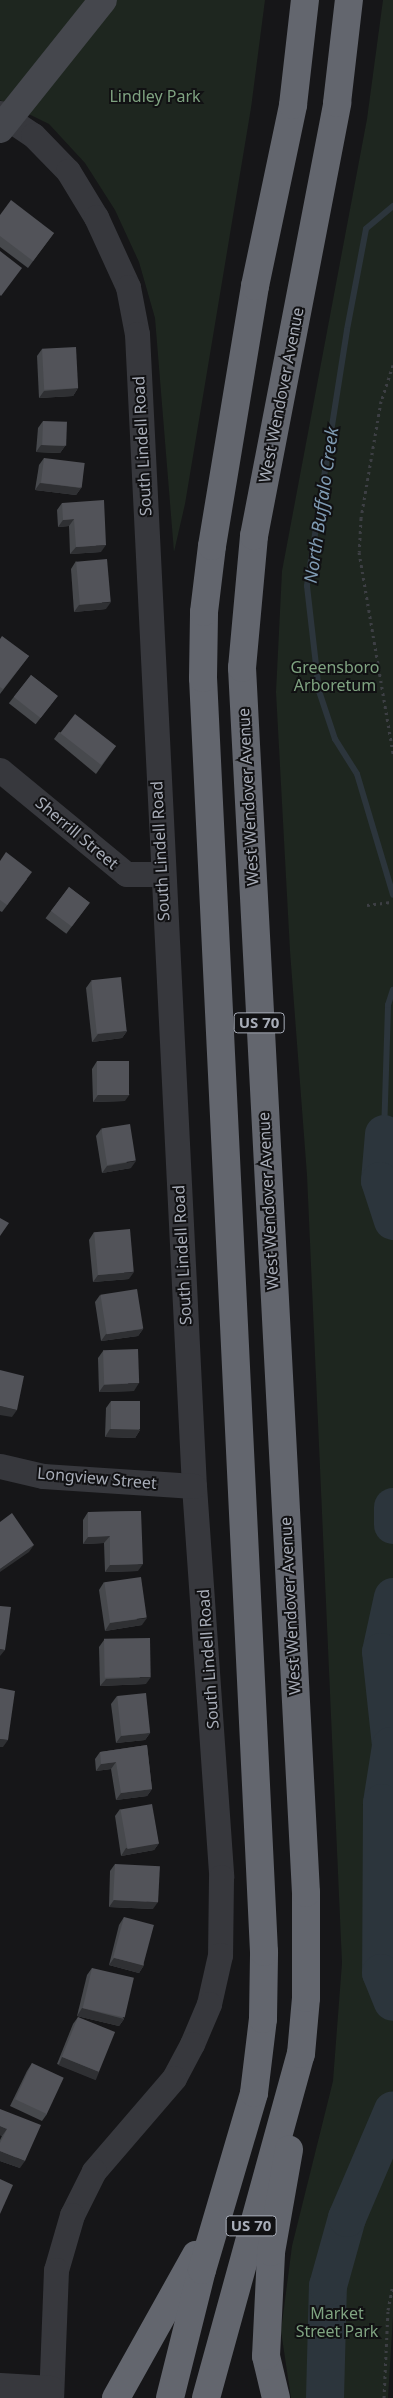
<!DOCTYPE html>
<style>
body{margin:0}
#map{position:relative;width:393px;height:2398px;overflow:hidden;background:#161618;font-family:"Noto Sans",sans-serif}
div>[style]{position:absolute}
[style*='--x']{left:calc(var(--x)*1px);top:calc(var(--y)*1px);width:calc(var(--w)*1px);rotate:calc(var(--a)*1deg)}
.green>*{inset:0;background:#1e261f}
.stream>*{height:6px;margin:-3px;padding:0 3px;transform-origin:3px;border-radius:3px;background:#2c353c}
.river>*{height:38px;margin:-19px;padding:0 19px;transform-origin:19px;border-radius:19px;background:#2c353c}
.path>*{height:3px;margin-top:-1.5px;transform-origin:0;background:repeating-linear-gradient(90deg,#3d3f44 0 2.5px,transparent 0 6.5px)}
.street>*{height:25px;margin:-12.5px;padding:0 12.5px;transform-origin:12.5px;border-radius:12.5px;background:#37383d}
.secondary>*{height:28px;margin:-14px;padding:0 14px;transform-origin:14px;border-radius:14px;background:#45474d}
.highway>*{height:28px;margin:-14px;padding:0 14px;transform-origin:14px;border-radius:14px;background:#63666e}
.wall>*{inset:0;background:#47494d;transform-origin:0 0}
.shaded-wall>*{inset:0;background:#2f3033;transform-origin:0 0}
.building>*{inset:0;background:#525359;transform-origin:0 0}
span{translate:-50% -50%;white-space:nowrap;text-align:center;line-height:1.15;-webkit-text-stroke:4px #111113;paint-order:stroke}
.shield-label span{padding:1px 4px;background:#111113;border:1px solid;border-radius:4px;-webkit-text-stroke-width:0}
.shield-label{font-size:15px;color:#a8adb8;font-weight:700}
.park-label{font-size:16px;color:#7fa381}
.street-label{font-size:16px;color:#a8adb8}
.water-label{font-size:18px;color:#7f9bb3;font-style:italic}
</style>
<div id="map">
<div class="green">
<div style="clip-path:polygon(0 0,265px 0,251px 108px,185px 504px,174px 552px,155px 318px,139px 262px,115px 210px,85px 163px,49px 124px,0 100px)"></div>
<div style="clip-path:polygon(383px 0,393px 0,393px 2317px,388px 2398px,291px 2398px,281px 2331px,292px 2246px,333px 2081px,342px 1963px,307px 1175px,290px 951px,276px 692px,282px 571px,367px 119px)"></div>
</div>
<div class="stream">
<div style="--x:393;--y:206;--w:35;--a:140"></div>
<div style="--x:366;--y:229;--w:103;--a:100.7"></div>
<div style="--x:347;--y:330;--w:259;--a:98.9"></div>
<div style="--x:307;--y:586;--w:106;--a:83.5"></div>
<div style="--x:319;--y:691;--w:51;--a:71.6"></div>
<div style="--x:335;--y:739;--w:41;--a:57.8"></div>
<div style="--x:357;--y:774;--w:126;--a:73.4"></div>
<div style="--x:384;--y:1134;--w:129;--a:-88.2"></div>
<div style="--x:388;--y:1005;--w:16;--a:-72"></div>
<div style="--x:384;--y:1134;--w:12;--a:-42"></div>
</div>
<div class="river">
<div style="--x:384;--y:1134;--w:47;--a:94.9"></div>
<div style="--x:380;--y:1181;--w:42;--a:72"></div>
<div style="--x:393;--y:1507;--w:18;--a:90"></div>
<div style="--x:393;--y:1597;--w:56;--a:102.3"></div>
<div style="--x:381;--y:1652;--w:95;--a:83.9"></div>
<div style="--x:391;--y:1746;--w:58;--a:99"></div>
<div style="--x:382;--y:1803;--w:170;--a:90.3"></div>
<div style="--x:381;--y:1973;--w:31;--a:68"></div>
<div style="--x:325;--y:2398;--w:112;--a:-88.5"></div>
<div style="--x:328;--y:2286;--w:71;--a:-74.4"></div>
<div style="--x:347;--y:2218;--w:117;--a:-66.9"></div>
</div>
<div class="path">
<div style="--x:393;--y:365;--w:38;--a:108"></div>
<div style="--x:381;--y:401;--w:119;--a:99.7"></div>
<div style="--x:361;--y:518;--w:34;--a:93"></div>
<div style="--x:359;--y:552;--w:205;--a:80.4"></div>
<div style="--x:367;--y:905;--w:26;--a:-7"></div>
<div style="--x:384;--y:2398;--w:88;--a:-87.4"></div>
<div style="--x:388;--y:2310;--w:25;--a:-79"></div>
</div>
<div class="street">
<div style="--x:0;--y:113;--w:40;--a:34"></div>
<div style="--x:33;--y:135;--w:50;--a:45.8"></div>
<div style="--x:68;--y:171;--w:54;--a:58.7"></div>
<div style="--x:96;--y:217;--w:77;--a:65.4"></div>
<div style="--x:128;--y:287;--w:48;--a:79.2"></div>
<div style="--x:137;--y:334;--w:1153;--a:87.17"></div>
<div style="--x:194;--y:1486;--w:392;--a:86"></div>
<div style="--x:221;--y:1877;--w:78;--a:90.7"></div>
<div style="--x:220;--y:1955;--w:50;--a:102.7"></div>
<div style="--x:209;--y:2004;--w:43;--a:113"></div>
<div style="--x:192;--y:2044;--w:38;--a:118"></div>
<div style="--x:174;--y:2078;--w:123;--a:130.7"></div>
<div style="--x:94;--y:2171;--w:49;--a:116.6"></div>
<div style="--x:72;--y:2215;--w:57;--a:106.2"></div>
<div style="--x:56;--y:2270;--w:128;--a:92.2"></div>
<div style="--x:0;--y:770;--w:163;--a:39.5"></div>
<div style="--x:126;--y:874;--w:35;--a:0"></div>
<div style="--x:0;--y:1466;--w:44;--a:13.1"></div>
<div style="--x:43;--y:1476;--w:151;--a:3.8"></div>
<div style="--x:0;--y:2385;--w:51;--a:3.4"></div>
</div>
<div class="secondary">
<div style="--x:0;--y:129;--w:165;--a:-51.4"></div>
</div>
<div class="highway">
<div style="--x:116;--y:2398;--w:164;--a:-60.8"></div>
<div style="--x:170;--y:2398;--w:132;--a:-76"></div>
<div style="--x:202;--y:2270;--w:184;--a:-73.6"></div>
<div style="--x:254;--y:2093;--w:75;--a:-83.1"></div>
<div style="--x:263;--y:2019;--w:67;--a:-89.1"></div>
<div style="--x:264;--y:1952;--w:1275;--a:-92.74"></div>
<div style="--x:203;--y:678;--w:66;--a:-89.1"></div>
<div style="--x:204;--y:612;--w:66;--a:-83.1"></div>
<div style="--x:212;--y:546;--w:264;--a:-80.6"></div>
<div style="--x:255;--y:286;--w:185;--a:-78.1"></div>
<div style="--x:293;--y:105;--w:106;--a:-83.5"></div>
<div style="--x:206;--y:2398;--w:357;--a:-74.6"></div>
<div style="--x:301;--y:2054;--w:56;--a:-84.9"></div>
<div style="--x:306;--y:1998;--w:105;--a:-90"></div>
<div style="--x:306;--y:1893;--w:1227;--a:-92.99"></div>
<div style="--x:242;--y:668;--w:133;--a:-84.8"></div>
<div style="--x:254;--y:536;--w:441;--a:-79.1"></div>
<div style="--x:337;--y:103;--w:104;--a:-83.4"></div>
<div style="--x:276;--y:2398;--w:43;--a:-103.4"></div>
<div style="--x:266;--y:2356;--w:104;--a:-87.2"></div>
<div style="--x:271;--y:2252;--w:104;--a:-80"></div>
</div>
<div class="wall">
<div style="clip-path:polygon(0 215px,54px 233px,28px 268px,0 247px)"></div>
<div style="clip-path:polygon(42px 349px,78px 388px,73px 396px,39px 398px,37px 356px)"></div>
<div style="clip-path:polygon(43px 421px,65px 446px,60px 453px,36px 452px,38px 428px)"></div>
<div style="clip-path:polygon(44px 458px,81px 488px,76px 495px,35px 490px,39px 465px)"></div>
<div style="clip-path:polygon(62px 503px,101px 552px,70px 554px,69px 526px,58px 527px,57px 510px)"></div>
<div style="clip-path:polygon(76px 561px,106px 609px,74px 612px,71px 569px)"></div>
<div style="clip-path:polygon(0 639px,29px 656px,0 694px)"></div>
<div style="left:31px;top:675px;width:34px;height:36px;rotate:38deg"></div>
<div style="clip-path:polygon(59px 732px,116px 746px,96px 774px,54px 739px)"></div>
<div style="clip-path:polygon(0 861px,27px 879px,2px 912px,0 911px)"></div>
<div style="left:69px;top:887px;width:26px;height:39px;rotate:37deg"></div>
<div style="clip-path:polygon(91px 981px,127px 1031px,122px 1038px,92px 1042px,86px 988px)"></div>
<div style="clip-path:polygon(97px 1061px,125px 1101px,93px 1102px,92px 1069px)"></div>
<div style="clip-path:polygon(101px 1129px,131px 1168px,102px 1173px,96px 1136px)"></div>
<div style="clip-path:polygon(94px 1232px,129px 1279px,93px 1282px,89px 1240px)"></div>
<div style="clip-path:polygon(100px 1295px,143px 1329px,138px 1336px,101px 1341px,95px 1302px)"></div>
<div style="clip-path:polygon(103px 1351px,134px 1391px,99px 1392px,98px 1358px)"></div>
<div style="clip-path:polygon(111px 1401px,140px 1430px,135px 1438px,105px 1437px,106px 1408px)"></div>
<div style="clip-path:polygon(141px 1511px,138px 1571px,105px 1572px,104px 1543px,83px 1544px,83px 1520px,88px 1512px)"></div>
<div style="clip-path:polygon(104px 1582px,142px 1625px,105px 1631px,99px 1590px)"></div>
<div style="clip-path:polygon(104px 1640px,146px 1684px,100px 1686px,99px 1647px)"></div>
<div style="clip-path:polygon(117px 1696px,150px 1733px,145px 1740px,116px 1743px,111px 1704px)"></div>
<div style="clip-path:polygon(147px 1745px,152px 1789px,147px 1796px,116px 1800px,111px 1769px,96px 1771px,95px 1759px,100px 1752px)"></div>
<div style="clip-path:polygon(120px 1809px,159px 1843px,154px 1850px,121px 1856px,115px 1816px)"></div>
<div style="clip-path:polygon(115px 1864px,153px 1909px,109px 1907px,110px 1871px)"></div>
<div style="clip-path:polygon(124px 1917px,144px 1965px,139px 1973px,109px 1965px,119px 1925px)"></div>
<div style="clip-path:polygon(92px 1968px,124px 2019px,119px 2026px,77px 2016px,87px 1975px)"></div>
<div style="clip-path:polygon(78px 2017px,99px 2072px,94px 2079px,57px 2064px,73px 2024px)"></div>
<div style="clip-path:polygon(32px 2063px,47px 2114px,42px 2121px,10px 2106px,27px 2071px)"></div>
<div style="clip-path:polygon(0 2109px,20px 2168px,0 2161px,0 2140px,2px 2136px,0 2135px)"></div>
</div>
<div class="shaded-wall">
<div style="clip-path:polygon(78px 388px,73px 396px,39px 398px,44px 391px)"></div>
<div style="clip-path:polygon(41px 445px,65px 446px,60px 453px,36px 452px)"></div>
<div style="clip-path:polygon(40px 483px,81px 488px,76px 495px,35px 490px)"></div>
<div style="clip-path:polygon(74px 519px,69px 526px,58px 527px,63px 520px)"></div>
<div style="clip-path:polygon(106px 545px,101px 552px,70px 554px,76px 547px)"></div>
<div style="clip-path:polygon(111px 602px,106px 609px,74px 612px,79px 605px)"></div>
<div style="clip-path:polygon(127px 1031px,122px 1038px,92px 1042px,98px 1034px)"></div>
<div style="clip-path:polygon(130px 1094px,125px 1101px,93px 1102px,98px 1095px)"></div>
<div style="clip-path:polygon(136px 1161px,131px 1168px,102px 1173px,107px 1166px)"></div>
<div style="clip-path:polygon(134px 1272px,129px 1279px,93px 1282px,98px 1275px)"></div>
<div style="clip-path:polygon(143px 1329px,138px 1336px,101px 1341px,106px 1334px)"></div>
<div style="clip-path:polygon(139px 1383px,134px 1391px,99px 1392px,104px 1385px)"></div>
<div style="clip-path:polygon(0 1406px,17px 1410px,12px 1417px,0 1415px)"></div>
<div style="clip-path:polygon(110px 1429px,140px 1430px,135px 1438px,105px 1437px)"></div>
<div style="clip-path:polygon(110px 1536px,104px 1543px,83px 1544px,88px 1537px)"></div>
<div style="clip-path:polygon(34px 1545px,29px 1552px,0 1572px,0 1569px)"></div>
<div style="clip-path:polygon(143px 1564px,138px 1571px,105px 1572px,110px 1565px)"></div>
<div style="clip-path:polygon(147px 1618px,142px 1625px,105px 1631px,110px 1623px)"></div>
<div style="clip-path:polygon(0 1649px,5px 1650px,0 1656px)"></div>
<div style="clip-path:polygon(151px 1677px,146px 1684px,100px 1686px,106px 1679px)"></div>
<div style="clip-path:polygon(150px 1733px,145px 1740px,116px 1743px,121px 1736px)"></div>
<div style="clip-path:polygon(0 1739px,8px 1740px,3px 1747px,0 1747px)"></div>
<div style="clip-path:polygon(116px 1762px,111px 1769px,96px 1771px,101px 1764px)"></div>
<div style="clip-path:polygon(152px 1789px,147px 1796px,116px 1800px,121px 1793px)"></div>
<div style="clip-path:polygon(159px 1843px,154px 1850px,121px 1856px,126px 1848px)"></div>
<div style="clip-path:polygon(114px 1900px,158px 1902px,153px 1909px,109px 1907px)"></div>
<div style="clip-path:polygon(114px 1958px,144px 1965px,139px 1973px,109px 1965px)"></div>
<div style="clip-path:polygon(82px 2008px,124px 2019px,119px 2026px,77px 2016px)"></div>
<div style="left:62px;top:2057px;width:40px;height:9px;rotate:22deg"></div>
<div style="clip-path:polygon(0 2126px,7px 2129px,2px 2136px,0 2135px)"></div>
<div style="clip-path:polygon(0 2151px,25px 2161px,20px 2168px,0 2161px)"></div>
</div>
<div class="building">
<div style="clip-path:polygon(11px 200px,54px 233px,33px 261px,0 236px,0 215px)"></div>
<div style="clip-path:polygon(0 251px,22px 268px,1px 296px,0 295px)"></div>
<div style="left:76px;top:347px;width:41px;height:34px;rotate:87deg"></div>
<div style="left:43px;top:421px;width:24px;height:24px;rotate:2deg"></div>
<div style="left:44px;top:458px;width:41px;height:25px;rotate:7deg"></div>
<div style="clip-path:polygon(104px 500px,106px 545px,76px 547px,74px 519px,63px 520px,62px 503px)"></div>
<div style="left:107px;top:559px;width:43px;height:31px;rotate:85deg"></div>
<div style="clip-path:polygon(2px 636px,29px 656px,3px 689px,0 687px,0 639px)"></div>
<div style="left:31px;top:675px;width:34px;height:28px;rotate:38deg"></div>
<div style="left:75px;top:714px;width:52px;height:24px;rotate:38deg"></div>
<div style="clip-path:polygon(6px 852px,32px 872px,7px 905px,0 900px,0 861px)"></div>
<div style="left:69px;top:887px;width:26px;height:30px;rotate:37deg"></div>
<div style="left:121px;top:977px;width:54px;height:30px;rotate:84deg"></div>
<div style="left:97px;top:1061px;width:32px;height:34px"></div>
<div style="left:130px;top:1124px;width:37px;height:29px;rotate:81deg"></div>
<div style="clip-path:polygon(0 1218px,9px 1223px,0 1236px)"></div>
<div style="left:130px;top:1229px;width:43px;height:36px;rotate:85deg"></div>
<div style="left:137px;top:1289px;width:40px;height:37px;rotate:81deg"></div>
<div style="left:138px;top:1349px;width:34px;height:35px;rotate:88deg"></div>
<div style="clip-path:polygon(0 1370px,24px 1376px,17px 1410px,0 1406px)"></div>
<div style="left:111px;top:1401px;width:29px;height:28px"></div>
<div style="clip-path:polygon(141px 1511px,143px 1564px,110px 1565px,110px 1536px,88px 1537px,88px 1512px)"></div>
<div style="clip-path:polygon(12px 1513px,34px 1545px,0 1569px,0 1522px)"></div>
<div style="left:141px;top:1577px;width:41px;height:37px;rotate:82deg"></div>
<div style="clip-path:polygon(0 1606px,11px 1607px,5px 1650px,0 1649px)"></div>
<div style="left:150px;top:1638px;width:39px;height:46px;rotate:89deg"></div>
<div style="clip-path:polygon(0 1688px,15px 1691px,8px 1740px,0 1739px)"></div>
<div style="left:146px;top:1693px;width:40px;height:29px;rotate:84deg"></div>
<div style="clip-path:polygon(147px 1745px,152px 1789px,121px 1793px,116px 1762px,101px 1764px,100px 1752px)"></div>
<div style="left:152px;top:1804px;width:40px;height:32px;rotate:80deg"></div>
<div style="left:115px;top:1864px;width:45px;height:36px;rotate:3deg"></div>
<div style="left:124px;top:1917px;width:31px;height:42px;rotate:15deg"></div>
<div style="left:92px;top:1968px;width:43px;height:41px;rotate:13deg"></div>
<div style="left:78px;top:2017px;width:40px;height:43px;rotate:22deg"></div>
<div style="left:32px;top:2063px;width:35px;height:40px;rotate:25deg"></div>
<div style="clip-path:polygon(0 2109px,41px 2125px,25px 2161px,0 2151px,0 2143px,7px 2129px,0 2126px)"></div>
<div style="clip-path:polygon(0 2179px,13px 2185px,0 2214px)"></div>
</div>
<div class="shield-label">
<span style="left:259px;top:1023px">US 70</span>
<span style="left:251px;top:2226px">US 70</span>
</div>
<div class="park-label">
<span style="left:155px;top:96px">Lindley Park</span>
<span style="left:335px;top:676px">Greensboro<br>Arboretum</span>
<span style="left:337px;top:2322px">Market<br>Street Park</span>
</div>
<div class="street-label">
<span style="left:281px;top:395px;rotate:-79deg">West Wendover Avenue</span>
<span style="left:142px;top:446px;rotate:-93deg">South Lindell Road</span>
<span style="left:248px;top:797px;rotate:-93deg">West Wendover Avenue</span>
<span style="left:77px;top:833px;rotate:40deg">Sherrill Street</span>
<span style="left:160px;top:851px;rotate:-93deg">South Lindell Road</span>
<span style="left:268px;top:1201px;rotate:-93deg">West Wendover Avenue</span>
<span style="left:182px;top:1255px;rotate:-93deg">South Lindell Road</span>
<span style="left:97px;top:1478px;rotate:5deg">Longview Street</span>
<span style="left:290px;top:1606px;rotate:-93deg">West Wendover Avenue</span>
<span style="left:208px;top:1659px;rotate:-94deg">South Lindell Road</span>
</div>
<div class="water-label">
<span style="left:321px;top:505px;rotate:-82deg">North Buffalo Creek</span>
</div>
</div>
